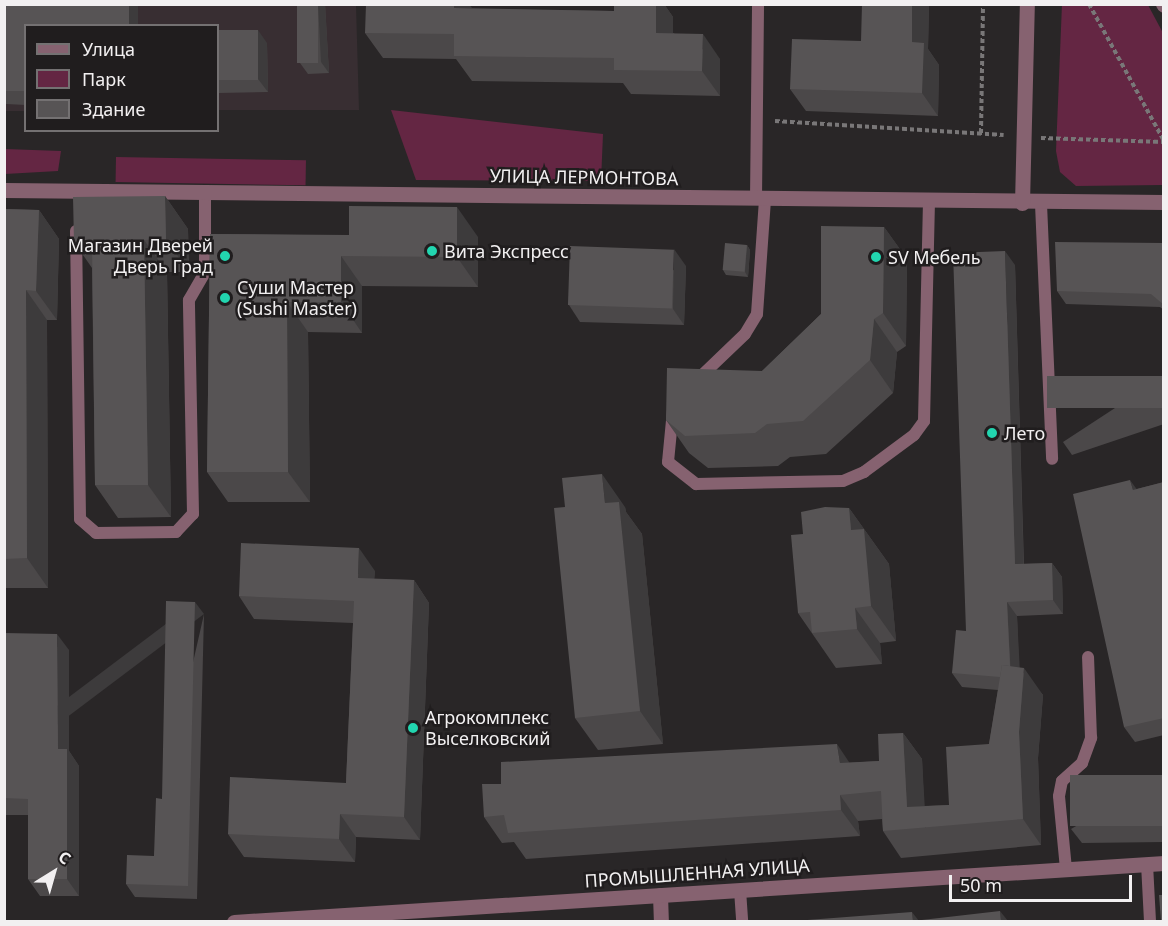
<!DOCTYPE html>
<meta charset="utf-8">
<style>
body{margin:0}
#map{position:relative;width:1168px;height:926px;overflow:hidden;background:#292627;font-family:"Noto Sans",sans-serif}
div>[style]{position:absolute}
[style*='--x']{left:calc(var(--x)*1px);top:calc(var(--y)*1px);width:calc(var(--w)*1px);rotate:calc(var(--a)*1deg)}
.built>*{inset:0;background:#382e32}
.green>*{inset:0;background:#642643;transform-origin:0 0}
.path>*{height:4px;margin-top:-2px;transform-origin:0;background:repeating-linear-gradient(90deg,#797778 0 4.5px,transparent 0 7.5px)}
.service>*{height:12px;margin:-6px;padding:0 6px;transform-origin:6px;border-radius:6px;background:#866270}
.minor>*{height:15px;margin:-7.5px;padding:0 7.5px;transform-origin:7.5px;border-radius:7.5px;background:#866270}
.tertiary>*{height:15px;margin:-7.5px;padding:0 7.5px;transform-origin:7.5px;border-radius:7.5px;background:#866270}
.wall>*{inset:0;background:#4b4849}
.shaded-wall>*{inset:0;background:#3d3b3c;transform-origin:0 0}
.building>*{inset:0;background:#575455;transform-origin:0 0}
.dots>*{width:16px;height:16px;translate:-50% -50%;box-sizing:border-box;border:3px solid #201d1e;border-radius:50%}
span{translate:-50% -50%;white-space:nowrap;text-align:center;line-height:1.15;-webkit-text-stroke:5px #201d1e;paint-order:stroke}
.street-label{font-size:18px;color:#f2f0f1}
.poi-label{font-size:18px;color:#f2f0f1}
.right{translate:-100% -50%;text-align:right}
.left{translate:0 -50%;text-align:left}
.frame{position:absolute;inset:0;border:6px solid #f2f0f1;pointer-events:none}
.legend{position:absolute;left:24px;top:24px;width:195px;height:108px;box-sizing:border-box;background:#201d1e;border:2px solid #747172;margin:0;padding:8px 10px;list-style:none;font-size:18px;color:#f2f0f1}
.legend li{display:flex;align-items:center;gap:12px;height:30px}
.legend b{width:30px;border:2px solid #747172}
.north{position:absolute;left:24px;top:842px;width:60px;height:60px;-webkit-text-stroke:4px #201d1e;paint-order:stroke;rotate:37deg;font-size:16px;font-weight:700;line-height:24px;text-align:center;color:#f2f0f1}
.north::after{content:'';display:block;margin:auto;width:21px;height:27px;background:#f2f0f1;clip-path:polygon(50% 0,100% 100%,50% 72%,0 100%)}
.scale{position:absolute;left:949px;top:875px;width:183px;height:27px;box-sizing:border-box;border:3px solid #f2f0f1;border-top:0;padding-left:8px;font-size:18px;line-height:21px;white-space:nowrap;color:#f2f0f1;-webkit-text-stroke:4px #201d1e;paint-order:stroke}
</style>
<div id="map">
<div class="built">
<div style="clip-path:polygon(4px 5px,356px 5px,359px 110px,218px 110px,218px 26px,26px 26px,25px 111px,5px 111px)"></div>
</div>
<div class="green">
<div style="clip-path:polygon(1062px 4px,1148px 5px,1163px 33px,1163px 185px,1076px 186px,1060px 172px,1056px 151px)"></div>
<div style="clip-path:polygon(391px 110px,603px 134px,601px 181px,416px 180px)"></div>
<div style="clip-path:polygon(5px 149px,61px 151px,58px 171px,5px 174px)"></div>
<div style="left:116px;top:157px;width:190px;height:25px;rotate:1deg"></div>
</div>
<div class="path">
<div style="--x:1089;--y:4;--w:156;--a:61.3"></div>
<div style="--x:775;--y:121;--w:229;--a:3.5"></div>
<div style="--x:981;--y:133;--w:129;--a:-89.1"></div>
<div style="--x:1041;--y:138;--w:123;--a:1.9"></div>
</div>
<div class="service">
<div style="--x:756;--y:199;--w:195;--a:-89.4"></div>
<div style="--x:1041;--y:204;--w:255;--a:87.5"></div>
<div style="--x:76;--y:231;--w:288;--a:89.2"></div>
<div style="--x:80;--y:519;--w:21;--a:41"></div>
<div style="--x:96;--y:533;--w:80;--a:-0.7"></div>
<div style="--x:176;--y:532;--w:25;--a:-47"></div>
<div style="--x:193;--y:514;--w:214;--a:-91.1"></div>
<div style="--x:189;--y:300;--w:32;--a:-60"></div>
<div style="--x:205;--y:272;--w:80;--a:-90"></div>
<div style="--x:697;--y:380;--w:66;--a:-43.8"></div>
<div style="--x:745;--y:334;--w:23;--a:-59"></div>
<div style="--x:757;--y:314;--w:115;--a:-86"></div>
<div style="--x:673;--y:410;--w:52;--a:95.5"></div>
<div style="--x:668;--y:462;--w:36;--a:38"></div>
<div style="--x:696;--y:484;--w:147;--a:-1.2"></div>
<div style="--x:843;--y:481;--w:23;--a:-23"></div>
<div style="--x:864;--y:472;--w:62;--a:-36.5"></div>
<div style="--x:914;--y:435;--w:17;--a:-54"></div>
<div style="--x:924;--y:421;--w:220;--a:-88.7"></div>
<div style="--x:1147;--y:864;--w:58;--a:87"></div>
<div style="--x:1066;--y:869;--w:73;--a:-95.5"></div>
<div style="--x:1059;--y:796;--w:15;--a:-79"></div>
<div style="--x:1062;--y:781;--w:27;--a:-42"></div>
<div style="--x:1082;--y:763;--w:27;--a:-70"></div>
<div style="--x:1091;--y:738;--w:81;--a:-92.1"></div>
<div style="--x:740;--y:890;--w:32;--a:86"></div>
</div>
<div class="minor">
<div style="--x:4;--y:190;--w:1160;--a:0.59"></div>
<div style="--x:1022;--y:203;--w:199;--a:-88.6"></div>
<div style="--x:660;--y:895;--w:27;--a:88"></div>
</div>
<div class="tertiary">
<div style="--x:1163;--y:4;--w:1;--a:45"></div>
<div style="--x:234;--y:922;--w:932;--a:-3.63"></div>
</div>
<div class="wall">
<div style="clip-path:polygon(4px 4px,138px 4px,138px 26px,26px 26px,26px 105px,6px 104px,4px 103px)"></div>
<div style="clip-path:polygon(297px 4px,325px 4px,329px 73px,308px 74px,300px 63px)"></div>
<div style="clip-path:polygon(614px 4px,664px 4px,673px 17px,673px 33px,720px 59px,720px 96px,631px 94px,623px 83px,472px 81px,456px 59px,383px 58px,365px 33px,472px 9px,614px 11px)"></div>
<div style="clip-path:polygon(929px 4px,928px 49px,939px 65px,938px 116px,806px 111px,790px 89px,861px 41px)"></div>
<div style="clip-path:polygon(218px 30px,267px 43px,268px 92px,218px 93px)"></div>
<div style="clip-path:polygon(165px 196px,188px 229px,189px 272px,167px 272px,171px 517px,118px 518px,95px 485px,92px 268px,74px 242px)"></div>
<div style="clip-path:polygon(4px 209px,39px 210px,59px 239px,57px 320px,47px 320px,48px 588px,4px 588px)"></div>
<div style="clip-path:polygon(884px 227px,907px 259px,906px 346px,897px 352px,893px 393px,826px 454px,790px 457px,778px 466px,708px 468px,689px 453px,666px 420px,762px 371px,821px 314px)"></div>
<div style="clip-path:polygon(210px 234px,478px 237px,478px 287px,362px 286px,362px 333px,308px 332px,310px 502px,228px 502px,207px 472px)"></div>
<div style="clip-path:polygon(1164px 243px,1164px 310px,1160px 307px,1066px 304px,1057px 291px)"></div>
<div style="clip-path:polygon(747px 245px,750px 250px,748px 277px,726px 275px,723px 270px)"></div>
<div style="clip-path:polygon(1015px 265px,1024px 564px,1052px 563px,1062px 577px,1063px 614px,1017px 616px,1019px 668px,1043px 695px,1038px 758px,1041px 845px,901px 858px,883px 831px,882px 819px,858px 821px,860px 836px,526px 859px,514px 842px,502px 843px,484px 817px,501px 784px,879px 761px,903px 733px,922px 759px,924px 806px,949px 805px,989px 744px,998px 690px,962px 687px,952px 673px,966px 631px)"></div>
<div style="clip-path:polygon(686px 266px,684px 325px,580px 322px,569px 305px)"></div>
<div style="clip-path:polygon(1164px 376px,1164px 424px,1072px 455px,1063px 442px)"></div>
<div style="clip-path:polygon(1164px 482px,1164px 735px,1135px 742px,1124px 727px,1137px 489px)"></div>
<div style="clip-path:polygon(625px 507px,626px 512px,642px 534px,663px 744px,598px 750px,575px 718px)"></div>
<div style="clip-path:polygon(849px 508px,889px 564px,896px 641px,880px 643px,882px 664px,836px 668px,798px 613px,803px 534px)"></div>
<div style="clip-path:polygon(375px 571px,374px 579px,414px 580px,429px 603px,420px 840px,356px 837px,355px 862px,244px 857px,228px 834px,346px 783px,353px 623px,254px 619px,239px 596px)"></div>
<div style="clip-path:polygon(204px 614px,197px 899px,135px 897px,126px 884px,154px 856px,162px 799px)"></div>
<div style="clip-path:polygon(4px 633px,69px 650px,69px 751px,79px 766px,79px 896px,40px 896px,28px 879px,28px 815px,4px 815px)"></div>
<div style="clip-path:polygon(1164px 775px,1164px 842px,1082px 843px,1071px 829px)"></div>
</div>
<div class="shaded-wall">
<div style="left:129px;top:4px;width:9px;height:22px"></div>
<div style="clip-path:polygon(318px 4px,325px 4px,329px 73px,321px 62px)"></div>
<div style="clip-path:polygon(454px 4px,469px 4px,472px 8px,454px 8px)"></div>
<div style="clip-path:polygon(656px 4px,664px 4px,673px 17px,673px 58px,656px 33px)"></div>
<div style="clip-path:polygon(912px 4px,929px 4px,928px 49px,939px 65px,938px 116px,922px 93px,912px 42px)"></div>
<div style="clip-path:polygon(258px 30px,267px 43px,268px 92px,258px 79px)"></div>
<div style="clip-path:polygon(703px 34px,720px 59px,720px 96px,702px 71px)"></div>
<div style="clip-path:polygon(165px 196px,188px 229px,189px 272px,166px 239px)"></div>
<div style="clip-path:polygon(457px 207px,478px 237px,478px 287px,457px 257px)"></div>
<div style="clip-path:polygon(39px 210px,59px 239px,57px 320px,36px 291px)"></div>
<div style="clip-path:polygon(884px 227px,907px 259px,906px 346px,883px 313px)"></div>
<div style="clip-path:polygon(144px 240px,167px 272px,171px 517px,148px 485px)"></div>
<div style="clip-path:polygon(747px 245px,750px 250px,748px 277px,745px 272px)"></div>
<div style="clip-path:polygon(674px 249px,686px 266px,684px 325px,673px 309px)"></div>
<div style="clip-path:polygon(1005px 251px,1015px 265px,1024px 578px,1015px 564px)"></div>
<div style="clip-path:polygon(341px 256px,362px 286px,362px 333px,341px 302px)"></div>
<div style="clip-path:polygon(26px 290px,47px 320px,48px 588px,27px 558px)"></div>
<div style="clip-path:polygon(287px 302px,308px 332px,310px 502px,288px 472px)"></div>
<div style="clip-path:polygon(874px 319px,897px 352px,893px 393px,870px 360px)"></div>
<div style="clip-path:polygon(602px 474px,625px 507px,626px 512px,642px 534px,663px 744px,640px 711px,605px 503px)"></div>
<div style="clip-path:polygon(1130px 480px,1141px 495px,1133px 490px)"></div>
<div style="clip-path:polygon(849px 508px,889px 564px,896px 641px,871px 606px,851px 530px)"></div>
<div style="clip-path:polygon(359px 548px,375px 571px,373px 600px,358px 578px)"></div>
<div style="clip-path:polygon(1052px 563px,1062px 577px,1063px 614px,1053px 600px)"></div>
<div style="clip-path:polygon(414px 580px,429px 603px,420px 840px,404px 817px)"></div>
<div style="left:195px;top:602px;width:15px;height:284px;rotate:53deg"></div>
<div style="clip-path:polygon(1007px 602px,1017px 616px,1021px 692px,1011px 678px)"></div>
<div style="clip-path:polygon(855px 608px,880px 643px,882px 664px,857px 629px)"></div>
<div style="clip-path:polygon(57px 634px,69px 650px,69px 751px,79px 766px,79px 896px,67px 879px,58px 749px)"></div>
<div style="clip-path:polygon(1024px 668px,1043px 695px,1038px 758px,1041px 845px,1023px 819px,1019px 732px)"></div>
<div style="clip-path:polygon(903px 733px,922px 759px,926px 828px,907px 807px)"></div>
<div style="clip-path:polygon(837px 744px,855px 771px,840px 763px)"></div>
<div style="clip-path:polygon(840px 795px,858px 821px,860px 836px,841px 810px)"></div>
<div style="clip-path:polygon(340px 814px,356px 837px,355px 862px,339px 839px)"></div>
<div style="clip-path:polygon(1000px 911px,1008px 921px,1001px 921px)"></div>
<div style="clip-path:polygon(912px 912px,919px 921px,913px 921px)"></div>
</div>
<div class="building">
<div style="clip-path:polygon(4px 4px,129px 4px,129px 26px,26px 26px,26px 91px,4px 91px)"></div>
<div style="left:297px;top:4px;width:21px;height:59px"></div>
<div style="clip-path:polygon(366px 4px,454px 4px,454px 8px,614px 11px,614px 4px,656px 4px,656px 33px,703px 34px,702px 71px,614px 70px,614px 58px,454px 56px,454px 34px,365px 33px)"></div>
<div style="clip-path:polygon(862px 4px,912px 4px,912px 42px,924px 43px,922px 93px,790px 89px,792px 39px,861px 41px)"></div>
<div style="left:218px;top:30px;width:40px;height:50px"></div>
<div style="clip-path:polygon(165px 196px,166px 239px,144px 240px,148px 485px,95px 485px,92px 242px,74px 242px,73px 197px)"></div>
<div style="clip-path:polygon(349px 206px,457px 207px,457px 257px,341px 256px,341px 302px,287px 302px,288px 472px,207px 472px,210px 234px,349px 235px)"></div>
<div style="clip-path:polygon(4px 209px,39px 210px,36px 291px,26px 290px,27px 558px,4px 559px)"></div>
<div style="clip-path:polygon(821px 226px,884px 227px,883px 313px,874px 319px,870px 360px,803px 421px,767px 424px,755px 433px,685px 436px,666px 420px,667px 368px,762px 371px,821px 314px)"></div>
<div style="clip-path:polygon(1055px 242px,1164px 243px,1164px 305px,1151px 294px,1057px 291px)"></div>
<div style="left:725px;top:243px;width:22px;height:27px;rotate:5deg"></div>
<div style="left:570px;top:246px;width:104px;height:59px;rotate:2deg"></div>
<div style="clip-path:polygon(1005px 251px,1015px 564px,1052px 563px,1053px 600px,1007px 602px,1010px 666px,1002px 665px,1000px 677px,952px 673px,956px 630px,966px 631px,953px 253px)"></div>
<div style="left:1164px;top:376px;width:32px;height:117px;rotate:90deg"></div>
<div style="clip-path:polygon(602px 474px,605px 503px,619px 502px,640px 711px,575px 718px,554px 508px,565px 507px,562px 478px)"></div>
<div style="clip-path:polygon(1130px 480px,1133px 490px,1164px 482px,1164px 718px,1124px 727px,1073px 494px)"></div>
<div style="clip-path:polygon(825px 507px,849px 508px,851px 530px,864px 529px,871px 606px,855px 608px,857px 629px,812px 633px,810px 612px,798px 613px,791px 535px,803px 534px,801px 512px)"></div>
<div style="clip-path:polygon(241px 543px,359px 548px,358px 578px,414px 580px,404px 817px,340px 814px,339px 839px,228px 834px,230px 777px,346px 783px,354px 601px,239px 596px)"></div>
<div style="clip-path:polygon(166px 601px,195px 602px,188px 886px,126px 884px,127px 855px,154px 856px,156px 798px,162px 799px)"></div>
<div style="clip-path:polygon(4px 633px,57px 634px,58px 749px,67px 749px,67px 879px,28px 879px,28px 799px,4px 798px)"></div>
<div style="clip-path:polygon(1002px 665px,1024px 668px,1019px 732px,1023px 819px,883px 831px,881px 791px,840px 795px,841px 810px,508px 833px,504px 815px,484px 817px,482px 784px,501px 784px,501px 762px,837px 744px,840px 763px,879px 761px,878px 734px,903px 733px,907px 807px,949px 805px,946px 747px,989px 744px)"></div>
<div style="left:1164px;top:775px;width:51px;height:94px;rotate:90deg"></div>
<div style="clip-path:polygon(1159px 895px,1164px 895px,1164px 921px,1161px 921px)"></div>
<div style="clip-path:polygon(1000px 911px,1001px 921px,794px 921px,912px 912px,913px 921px)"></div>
</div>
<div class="dots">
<div style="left:432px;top:251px;background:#22d5af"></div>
<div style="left:225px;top:256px;background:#22d5af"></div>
<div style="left:876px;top:257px;background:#22d5af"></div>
<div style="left:225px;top:298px;background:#22d5af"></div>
<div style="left:992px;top:433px;background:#22d5af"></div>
<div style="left:413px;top:728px;background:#22d5af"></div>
</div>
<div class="street-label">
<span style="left:584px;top:177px;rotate:1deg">УЛИЦА ЛЕРМОНТОВА</span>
<span style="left:697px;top:873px;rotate:-4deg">ПРОМЫШЛЕННАЯ УЛИЦА</span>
</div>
<div class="poi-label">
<span class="right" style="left:213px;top:256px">Магазин Дверей<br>Дверь Град</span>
<span class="left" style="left:444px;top:251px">Вита Экспресс</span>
<span class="left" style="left:888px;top:257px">SV Мебель</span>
<span class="left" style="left:237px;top:298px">Суши Мастер<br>(Sushi Master)</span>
<span class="left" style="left:1004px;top:433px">Лето</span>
<span class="left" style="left:425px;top:728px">Агрокомплекс<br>Выселковский</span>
</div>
<div class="frame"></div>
<ul class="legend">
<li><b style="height:8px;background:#866270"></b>Улица</li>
<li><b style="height:16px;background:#642643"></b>Парк</li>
<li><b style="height:16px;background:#575455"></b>Здание</li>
</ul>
<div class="north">С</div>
<div class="scale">50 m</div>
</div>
